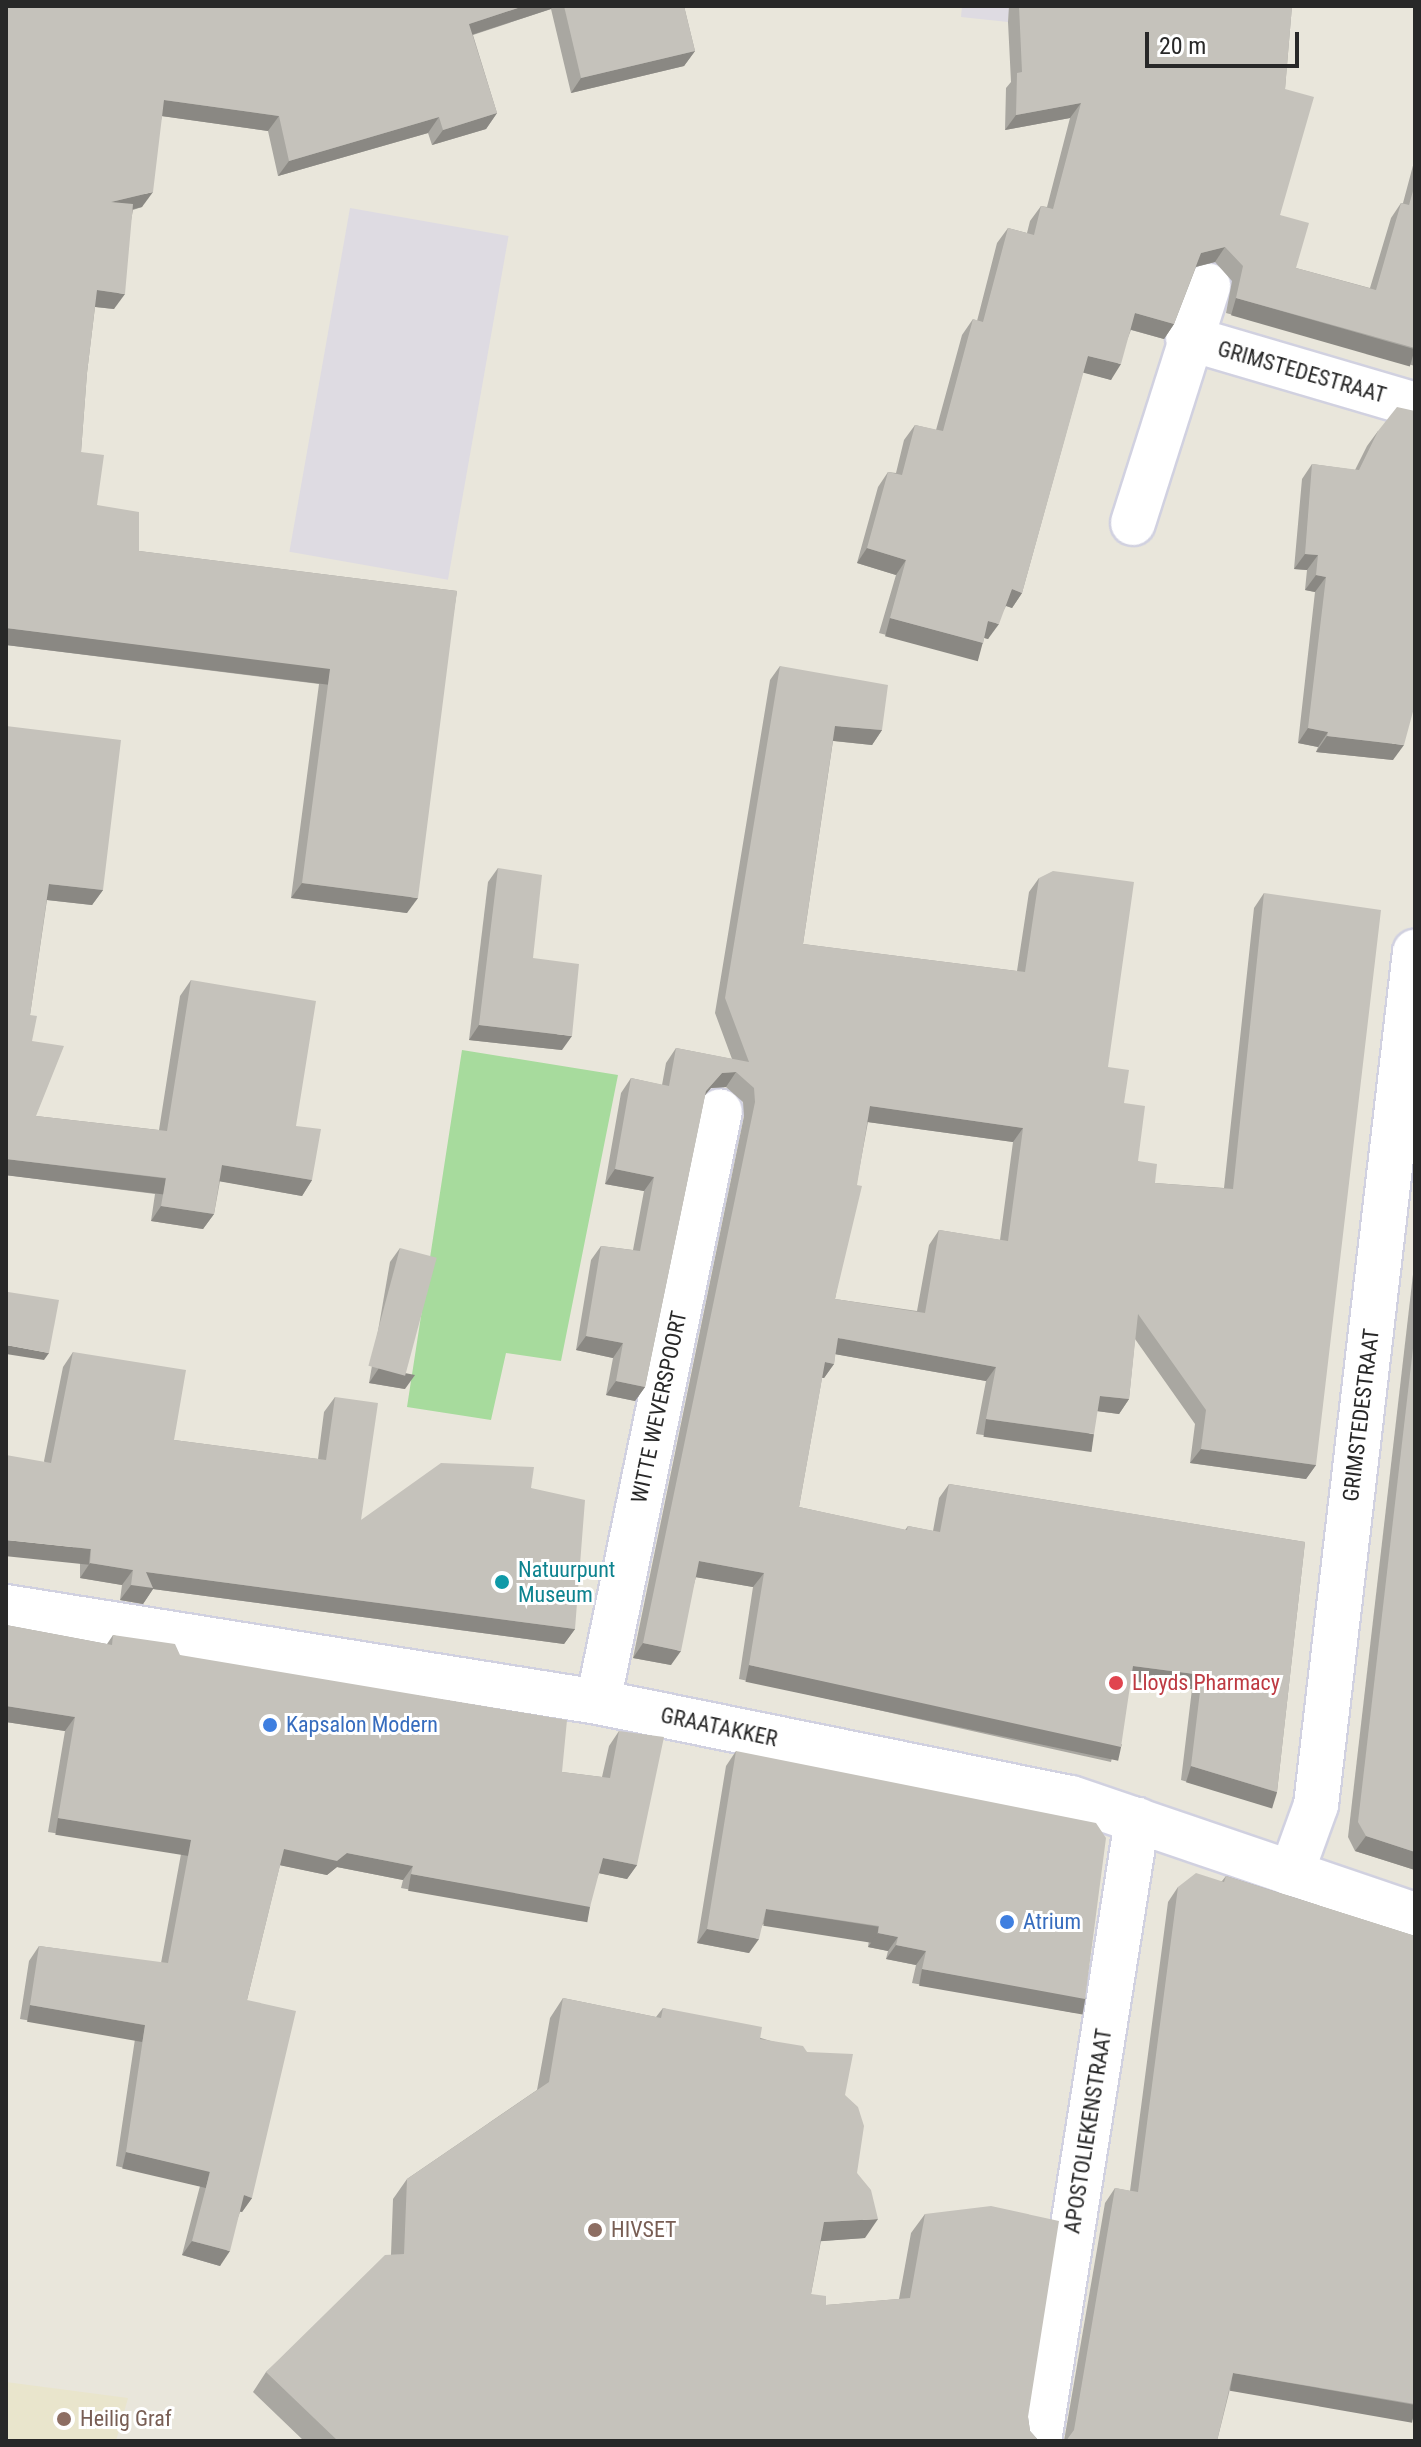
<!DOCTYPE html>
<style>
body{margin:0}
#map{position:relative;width:1421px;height:2447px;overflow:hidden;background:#e9e6db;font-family:"Roboto Condensed",sans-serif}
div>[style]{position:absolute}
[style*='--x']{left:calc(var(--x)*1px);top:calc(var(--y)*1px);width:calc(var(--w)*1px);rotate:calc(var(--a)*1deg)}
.industrial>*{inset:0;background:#dedbe2;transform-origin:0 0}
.education>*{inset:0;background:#e9e5cc}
.green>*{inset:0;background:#a7db9d}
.roads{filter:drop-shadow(2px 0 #d1d1e0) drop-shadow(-2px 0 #d1d1e0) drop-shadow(0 2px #d1d1e0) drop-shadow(0 -2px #d1d1e0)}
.minor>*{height:44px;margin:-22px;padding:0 22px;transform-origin:22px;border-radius:22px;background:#fff}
.tertiary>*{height:44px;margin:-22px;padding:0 22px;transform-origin:22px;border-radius:22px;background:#fff}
.wall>*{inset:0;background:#a9a7a1}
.shaded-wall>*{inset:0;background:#8a8883;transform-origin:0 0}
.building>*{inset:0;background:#c5c2bb;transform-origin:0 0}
.dots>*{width:22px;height:22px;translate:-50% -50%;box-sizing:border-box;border:4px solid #fff;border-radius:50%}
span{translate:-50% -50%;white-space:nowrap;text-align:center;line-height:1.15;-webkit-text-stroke:6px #fff;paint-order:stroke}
.street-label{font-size:22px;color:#282828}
.culture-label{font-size:22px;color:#0d838f}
.left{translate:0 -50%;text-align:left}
.health-label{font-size:22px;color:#be3a42}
.shop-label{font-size:22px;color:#366cbe}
.education-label{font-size:22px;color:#785e54}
.frame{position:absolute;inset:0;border:8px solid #282828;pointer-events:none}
.scale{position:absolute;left:1145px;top:32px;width:154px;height:36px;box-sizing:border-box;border:4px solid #282828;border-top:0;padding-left:10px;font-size:24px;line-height:28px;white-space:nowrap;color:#282828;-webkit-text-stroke:6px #fff;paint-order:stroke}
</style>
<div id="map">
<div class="industrial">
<div style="clip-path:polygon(962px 6px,1010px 6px,1008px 22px,961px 17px)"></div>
<div style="left:350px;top:208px;width:161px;height:349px;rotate:10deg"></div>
</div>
<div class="education">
<div style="clip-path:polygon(6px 2382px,128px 2398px,116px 2441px,6px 2441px)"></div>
</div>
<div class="green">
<div style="clip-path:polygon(462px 1050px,618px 1075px,561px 1361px,506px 1353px,491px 1420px,407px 1407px)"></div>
</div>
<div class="roads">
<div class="minor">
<div style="--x:1188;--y:338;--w:237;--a:16.4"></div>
<div style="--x:1133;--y:523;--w:249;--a:-72.4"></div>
<div style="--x:598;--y:1702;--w:603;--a:-78.34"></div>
<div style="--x:1291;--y:1874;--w:73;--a:-70.1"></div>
<div style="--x:1316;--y:1805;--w:859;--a:-83.38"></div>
</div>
<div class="tertiary">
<div style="--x:6;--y:1607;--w:600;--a:9.12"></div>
<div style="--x:598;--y:1702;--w:483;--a:11.5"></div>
<div style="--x:1071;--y:1798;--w:363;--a:18.8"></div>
<div style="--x:1039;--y:2441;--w:629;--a:-81.03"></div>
</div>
</div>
<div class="wall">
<div style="clip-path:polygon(6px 6px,684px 6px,695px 51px,684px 66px,571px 93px,551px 9px,473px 35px,497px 113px,486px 129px,432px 145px,428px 133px,278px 176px,268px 131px,162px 116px,142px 207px,133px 210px,114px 309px,95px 307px,87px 373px,81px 452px,97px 505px,139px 551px,457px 591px,407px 913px,291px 898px,319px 684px,6px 645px)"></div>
<div style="clip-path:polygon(1009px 6px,1292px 6px,1285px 89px,1280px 215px,1296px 268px,1370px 288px,1391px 218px,1401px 203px,1403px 203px,1415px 158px,1415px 366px,1226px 313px,1232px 281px,1215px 262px,1196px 267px,1174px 324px,1164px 339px,1131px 330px,1111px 380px,1083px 372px,1022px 593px,1012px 608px,1006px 606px,988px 639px,984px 638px,983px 643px,972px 658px,879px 633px,896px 575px,857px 563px,878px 487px,888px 472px,896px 473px,904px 440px,915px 425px,936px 430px,962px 335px,973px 319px,977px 321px,997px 243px,1008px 228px,1027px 233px,1030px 221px,1041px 206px,1047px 207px,1070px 118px,1005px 130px,1006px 88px,1011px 82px,1008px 22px)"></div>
<div style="clip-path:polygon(1378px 431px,1393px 760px,1316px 752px,1318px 747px,1298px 743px,1315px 592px,1305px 590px,1307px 570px,1294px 569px,1302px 479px,1312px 464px,1355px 470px,1367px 446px)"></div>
<div style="clip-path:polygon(evenodd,780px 666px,882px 730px,872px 745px,833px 741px,803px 944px,1017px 971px,1029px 892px,1039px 878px,1108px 1067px,1124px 1103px,1138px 1161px,1155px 1183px,1224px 1188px,1254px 908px,1264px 893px,1316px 1465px,1306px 1479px,1190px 1463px,1195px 1424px,1135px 1339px,1129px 1399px,1119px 1414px,1097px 1411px,1084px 1449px,976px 1434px,986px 1381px,835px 1354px,834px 1364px,824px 1378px,822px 1378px,799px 1507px,905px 1530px,908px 1526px,933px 1531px,939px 1498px,949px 1484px,1305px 1542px,1277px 1792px,1267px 1806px,1181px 1780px,1192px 1689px,1131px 1681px,1111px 1762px,739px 1679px,753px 1587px,696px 1577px,671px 1665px,633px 1658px,744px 1116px,743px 1102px,726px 1087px,711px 1088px,705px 1095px,645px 1387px,635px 1401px,606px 1395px,613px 1358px,576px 1350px,591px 1260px,601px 1246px,633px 1250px,644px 1191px,605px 1184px,621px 1093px,631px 1078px,662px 1085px,666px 1063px,676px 1048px,732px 1059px,715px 1013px,770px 680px,780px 666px,868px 1122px,1013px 1142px,1000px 1240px,939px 1230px,929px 1245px,917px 1311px,835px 1299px,868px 1122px)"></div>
<div style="clip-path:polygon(6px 726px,103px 890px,92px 905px,47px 900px,30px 1015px,36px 1116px,159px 1130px,180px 996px,191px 980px,296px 1126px,312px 1180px,302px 1196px,220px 1181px,214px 1214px,203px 1229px,151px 1221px,155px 1194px,6px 1175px)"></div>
<div style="clip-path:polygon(498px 868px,533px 958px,562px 1050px,469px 1040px,488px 882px)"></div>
<div style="clip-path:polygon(400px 1248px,405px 1389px,369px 1383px,390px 1262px)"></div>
<div style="clip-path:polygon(1415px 1257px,1415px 1870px,1355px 1851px,1348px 1837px)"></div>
<div style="clip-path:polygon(73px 1352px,174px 1440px,318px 1459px,324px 1412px,335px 1397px,361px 1520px,531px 1488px,575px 1629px,564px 1644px,153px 1589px,143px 1604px,120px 1600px,122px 1585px,80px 1578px,80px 1564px,44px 1461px,63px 1367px)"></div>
<div style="clip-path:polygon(6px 1625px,107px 1644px,113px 1635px,562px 1772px,602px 1777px,609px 1746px,619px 1731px,637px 1865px,627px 1879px,599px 1873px,580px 1921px,401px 1888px,403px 1880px,337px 1867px,327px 1875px,280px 1865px,247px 2000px,252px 2198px,242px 2212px,240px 2212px,220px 2266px,182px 2255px,200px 2186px,116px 2166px,135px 2039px,20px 2019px,29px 1961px,39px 1946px,161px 1963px,181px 1854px,48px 1832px,65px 1731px,6px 1722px)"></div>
<div style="clip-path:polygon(736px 1751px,1075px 2013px,912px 1983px,916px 1965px,886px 1959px,888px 1951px,868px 1947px,869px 1940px,763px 1924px,749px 1953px,697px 1943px,726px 1766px)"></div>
<div style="clip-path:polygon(1226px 1876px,1415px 1936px,1415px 2420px,1230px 2389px,1217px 2441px,1064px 2441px,1105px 2203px,1115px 2188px,1130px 2191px,1168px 1902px,1178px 1887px,1222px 1881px)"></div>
<div style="clip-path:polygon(563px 1998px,656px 2017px,663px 2008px,807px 2052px,845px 2095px,857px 2173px,865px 2238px,821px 2241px,811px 2294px,826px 2305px,899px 2299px,911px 2233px,925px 2214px,1028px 2417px,1030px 2431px,1039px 2441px,304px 2441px,253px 2392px,266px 2372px,391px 2255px,393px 2199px,407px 2179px,537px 2090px,550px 2018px)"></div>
</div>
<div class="shaded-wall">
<div style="clip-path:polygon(524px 6px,553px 6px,551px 9px,459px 39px,469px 24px)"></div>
<div style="clip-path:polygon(695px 51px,684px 66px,571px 93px,581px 78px)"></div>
<div style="clip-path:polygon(164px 100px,279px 116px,268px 131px,154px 115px)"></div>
<div style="clip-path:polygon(1081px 103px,1070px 118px,1005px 130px,1016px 115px)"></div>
<div style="clip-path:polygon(497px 113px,486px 129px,432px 145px,443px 130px)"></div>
<div style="clip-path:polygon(439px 117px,428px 133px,278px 176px,289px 161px)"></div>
<div style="clip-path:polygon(153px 192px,142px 207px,101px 217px,111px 202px)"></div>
<div style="clip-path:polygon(1225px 247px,1215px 262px,1191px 268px,1201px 253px)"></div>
<div style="clip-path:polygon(97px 290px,125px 294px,114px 309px,87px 306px)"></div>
<div style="left:1236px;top:298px;width:186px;height:18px;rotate:16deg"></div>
<div style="clip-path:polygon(1135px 313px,1174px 324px,1164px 339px,1125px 328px)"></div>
<div style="clip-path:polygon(1088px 356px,1121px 364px,1111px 380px,1077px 371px)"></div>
<div style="clip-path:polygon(867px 548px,906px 560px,896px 575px,857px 563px)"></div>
<div style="clip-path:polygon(1305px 554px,1318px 555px,1307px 570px,1294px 569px)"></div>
<div style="clip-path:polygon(1316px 575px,1326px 577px,1315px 592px,1305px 590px)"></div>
<div style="clip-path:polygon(1012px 589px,1022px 593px,1012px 608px,1001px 604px)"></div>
<div style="left:890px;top:618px;width:96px;height:19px;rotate:15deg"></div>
<div style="clip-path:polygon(988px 621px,999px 624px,988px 639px,978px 636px)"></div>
<div style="left:6px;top:628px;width:327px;height:17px;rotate:7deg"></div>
<div style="clip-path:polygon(835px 726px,882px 730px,872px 745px,825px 740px)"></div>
<div style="clip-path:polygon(1308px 728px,1328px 732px,1318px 747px,1298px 743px)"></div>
<div style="clip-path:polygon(1327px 736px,1404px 745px,1393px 760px,1316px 752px)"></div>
<div style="clip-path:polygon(302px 883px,418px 898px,407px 913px,291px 898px)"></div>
<div style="clip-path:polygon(49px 884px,103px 890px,92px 905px,38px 899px)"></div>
<div style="clip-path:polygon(479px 1025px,572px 1036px,562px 1050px,469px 1040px)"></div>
<div style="clip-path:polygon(736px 1072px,726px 1087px,711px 1088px,696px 1106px,706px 1091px,722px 1073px)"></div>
<div style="clip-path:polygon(870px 1106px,1023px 1128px,1013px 1142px,860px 1121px)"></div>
<div style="left:6px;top:1159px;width:161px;height:16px;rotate:7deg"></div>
<div style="clip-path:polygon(222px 1165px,312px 1180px,302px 1196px,212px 1180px)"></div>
<div style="clip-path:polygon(615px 1169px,654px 1177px,644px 1191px,605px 1184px)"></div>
<div style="clip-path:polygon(161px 1206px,214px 1214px,203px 1229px,151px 1221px)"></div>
<div style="clip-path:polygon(586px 1336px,623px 1343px,613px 1358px,576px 1350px)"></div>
<div style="clip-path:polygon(838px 1338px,996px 1367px,986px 1381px,828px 1353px)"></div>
<div style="clip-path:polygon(6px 1345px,49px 1353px,44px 1360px,6px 1354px)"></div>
<div style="clip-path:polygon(825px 1362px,834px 1364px,824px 1378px,815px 1376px)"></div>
<div style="clip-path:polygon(379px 1368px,415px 1375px,405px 1389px,369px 1383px)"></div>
<div style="clip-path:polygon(616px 1381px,645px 1387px,635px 1401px,606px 1395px)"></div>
<div style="clip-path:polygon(1100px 1396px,1129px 1399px,1119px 1414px,1089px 1410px)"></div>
<div style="left:986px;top:1419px;width:109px;height:18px;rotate:8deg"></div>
<div style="clip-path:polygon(1201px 1449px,1316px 1465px,1306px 1479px,1190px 1463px)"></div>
<div style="left:6px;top:1540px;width:85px;height:16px;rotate:6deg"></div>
<div style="clip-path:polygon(699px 1561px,764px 1573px,753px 1587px,689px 1576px)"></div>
<div style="clip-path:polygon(90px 1563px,133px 1570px,122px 1585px,80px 1578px)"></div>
<div style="clip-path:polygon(146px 1572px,575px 1629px,564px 1644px,153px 1589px,143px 1604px,120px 1600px,131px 1585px)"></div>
<div style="clip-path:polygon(643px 1643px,681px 1651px,671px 1665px,633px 1658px)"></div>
<div style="left:749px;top:1665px;width:381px;height:17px;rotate:12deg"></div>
<div style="clip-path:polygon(1133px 1666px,1202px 1675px,1192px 1689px,1123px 1680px)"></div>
<div style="clip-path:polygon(6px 1706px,75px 1717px,65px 1731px,6px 1722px)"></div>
<div style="left:1191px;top:1766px;width:90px;height:17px;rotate:17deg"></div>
<div style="left:58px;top:1818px;width:135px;height:17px;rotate:9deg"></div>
<div style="clip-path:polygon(1366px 1836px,1415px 1852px,1415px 1870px,1355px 1851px)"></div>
<div style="clip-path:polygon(284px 1849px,347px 1853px,413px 1866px,403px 1880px,337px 1867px,327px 1875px,274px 1864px)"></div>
<div style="clip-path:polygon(603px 1858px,637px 1865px,627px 1879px,593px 1872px)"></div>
<div style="left:411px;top:1874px;width:182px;height:17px;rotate:10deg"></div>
<div style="left:766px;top:1909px;width:114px;height:17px;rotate:9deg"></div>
<div style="clip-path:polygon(707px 1929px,759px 1939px,749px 1953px,697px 1943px)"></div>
<div style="clip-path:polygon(878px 1933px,898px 1937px,888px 1951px,868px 1947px)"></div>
<div style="clip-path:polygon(896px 1945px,926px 1951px,916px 1965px,886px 1959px)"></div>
<div style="left:922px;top:1969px;width:166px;height:17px;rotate:10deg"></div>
<div style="left:30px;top:2005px;width:117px;height:17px;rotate:10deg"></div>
<div style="left:126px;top:2152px;width:86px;height:17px;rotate:13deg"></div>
<div style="clip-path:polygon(244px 2195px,252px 2198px,242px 2212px,234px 2209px)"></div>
<div style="clip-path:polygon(878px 2219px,865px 2238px,810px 2242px,824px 2222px)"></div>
<div style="clip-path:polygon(192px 2241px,230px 2251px,220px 2266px,182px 2255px)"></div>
<div style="left:1233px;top:2373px;width:185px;height:18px;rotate:10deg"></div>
</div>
<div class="building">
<div style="clip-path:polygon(6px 6px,524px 6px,469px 24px,497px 113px,443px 130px,439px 117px,289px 161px,279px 116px,164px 100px,153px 192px,111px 202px,133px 204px,125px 294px,97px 290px,87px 373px,81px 452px,104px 455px,97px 505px,139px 512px,139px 551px,457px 591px,418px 898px,302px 883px,330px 669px,6px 628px)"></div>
<div style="clip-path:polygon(564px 6px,684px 6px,695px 51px,581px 78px)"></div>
<div style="clip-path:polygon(1019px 6px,1292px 6px,1285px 89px,1314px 97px,1280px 215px,1309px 223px,1296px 268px,1376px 290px,1401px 203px,1409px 205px,1415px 184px,1415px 348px,1236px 298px,1243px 266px,1225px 247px,1201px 253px,1174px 324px,1135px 313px,1121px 364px,1088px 356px,1022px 593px,1012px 589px,999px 624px,988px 621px,983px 643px,890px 618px,906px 560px,867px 548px,888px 472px,902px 475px,915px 425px,943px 431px,973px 319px,983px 322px,1008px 228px,1034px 235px,1041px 206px,1053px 209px,1081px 103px,1016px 115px,1017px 73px,1022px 72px)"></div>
<div style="clip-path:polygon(1397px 407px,1415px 411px,1415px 704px,1404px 745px,1327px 736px,1328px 732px,1308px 728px,1326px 577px,1316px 575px,1318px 555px,1305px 554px,1312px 464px,1359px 470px,1378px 431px)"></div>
<div style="clip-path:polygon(evenodd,780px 666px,888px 685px,882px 730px,835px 726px,803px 944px,1025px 972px,1039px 878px,1053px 871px,1134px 882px,1108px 1067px,1129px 1070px,1124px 1103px,1145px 1106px,1138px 1161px,1157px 1164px,1155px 1183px,1233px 1189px,1264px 893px,1381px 910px,1316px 1465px,1201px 1449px,1206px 1410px,1138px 1314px,1129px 1399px,1100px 1396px,1094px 1434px,986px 1419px,996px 1367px,838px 1338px,834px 1364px,825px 1362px,799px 1507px,907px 1530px,908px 1526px,940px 1532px,949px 1484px,1305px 1542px,1277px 1792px,1191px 1766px,1202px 1675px,1133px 1666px,1121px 1747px,749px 1665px,764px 1573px,699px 1561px,681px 1651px,643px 1643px,755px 1102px,754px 1088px,736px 1072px,722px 1073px,706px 1091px,645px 1387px,616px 1381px,623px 1343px,586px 1336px,601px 1246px,640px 1251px,654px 1177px,615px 1169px,631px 1078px,669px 1086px,676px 1048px,749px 1062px,725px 998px,780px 666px,870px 1106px,1023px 1128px,1008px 1241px,939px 1230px,925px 1313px,835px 1299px,862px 1186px,857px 1185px,870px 1106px)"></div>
<div style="clip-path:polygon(6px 726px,121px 740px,103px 890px,49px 884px,30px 1015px,37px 1016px,32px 1041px,64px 1046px,36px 1116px,167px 1131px,191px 980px,316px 1001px,296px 1126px,321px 1129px,312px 1180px,222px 1165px,214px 1214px,161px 1206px,166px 1178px,6px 1159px)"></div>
<div style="clip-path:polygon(498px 868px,542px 875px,533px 958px,579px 964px,572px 1036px,479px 1025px)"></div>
<div style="left:400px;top:1248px;width:38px;height:122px;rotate:15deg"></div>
<div style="clip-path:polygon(8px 1292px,59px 1300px,49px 1353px,6px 1345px,6px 1301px)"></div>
<div style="clip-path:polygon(1415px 1331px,1415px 1852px,1366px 1836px,1358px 1822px)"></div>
<div style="clip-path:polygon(73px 1352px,186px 1370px,174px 1440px,326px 1460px,335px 1397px,378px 1403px,361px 1520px,441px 1463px,534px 1467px,531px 1488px,585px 1500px,575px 1629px,146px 1572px,153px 1588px,131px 1585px,133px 1570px,90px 1563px,91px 1549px,6px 1540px,6px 1455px,51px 1463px)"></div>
<div style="clip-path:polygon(6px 1625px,112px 1645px,113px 1635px,175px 1644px,180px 1655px,567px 1720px,562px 1772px,610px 1778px,619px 1731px,664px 1737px,637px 1865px,603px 1858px,590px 1907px,411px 1874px,413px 1866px,347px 1853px,337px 1861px,284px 1849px,247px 2000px,296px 2011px,252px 2198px,244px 2195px,230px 2251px,192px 2241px,210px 2172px,126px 2152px,145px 2025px,30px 2005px,39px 1946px,168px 1963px,191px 1840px,58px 1818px,75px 1717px,6px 1706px)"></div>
<div style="clip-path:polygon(736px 1751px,1096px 1823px,1106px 1838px,1085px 1999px,922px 1969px,926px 1951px,896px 1945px,898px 1937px,878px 1933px,879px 1926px,766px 1909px,759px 1939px,707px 1929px)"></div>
<div style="clip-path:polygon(1196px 1873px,1224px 1882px,1226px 1876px,1415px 1936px,1415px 2404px,1233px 2373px,1217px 2441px,1066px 2441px,1074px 2430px,1115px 2188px,1138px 2192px,1178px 1887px)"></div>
<div style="clip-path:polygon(563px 1998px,661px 2018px,663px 2008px,762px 2027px,760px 2039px,803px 2046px,807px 2052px,853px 2054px,845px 2095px,858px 2107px,864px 2126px,857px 2173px,871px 2190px,878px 2219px,824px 2222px,811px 2294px,826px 2296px,826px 2305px,910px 2298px,925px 2214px,991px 2206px,1059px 2221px,1028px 2417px,1030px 2431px,1039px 2441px,338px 2441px,266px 2372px,385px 2255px,404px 2254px,407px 2179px,549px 2082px)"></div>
</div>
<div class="dots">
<div style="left:502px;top:1582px;background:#0f9aa8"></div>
<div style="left:1116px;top:1683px;background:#e0444e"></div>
<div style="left:270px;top:1725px;background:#3f7fe0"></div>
<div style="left:1007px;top:1922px;background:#3f7fe0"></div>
<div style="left:595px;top:2230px;background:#8d6e63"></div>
<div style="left:64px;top:2419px;background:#8d6e63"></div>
</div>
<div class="street-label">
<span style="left:1302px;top:372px;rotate:16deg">GRIMSTEDESTRAAT</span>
<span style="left:659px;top:1407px;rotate:-78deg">WITTE WEVERSPOORT</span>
<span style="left:1361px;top:1415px;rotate:-83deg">GRIMSTEDESTRAAT</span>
<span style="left:719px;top:1727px;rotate:12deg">GRAATAKKER</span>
<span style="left:1088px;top:2131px;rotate:-81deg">APOSTOLIEKENSTRAAT</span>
</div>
<div class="culture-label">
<span class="left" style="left:518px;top:1582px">Natuurpunt<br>Museum</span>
</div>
<div class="health-label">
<span class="left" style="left:1132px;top:1683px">Lloyds Pharmacy</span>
</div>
<div class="shop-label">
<span class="left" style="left:286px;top:1725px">Kapsalon Modern</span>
<span class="left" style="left:1023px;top:1922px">Atrium</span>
</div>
<div class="education-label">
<span class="left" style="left:611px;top:2230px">HIVSET</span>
<span class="left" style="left:80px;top:2419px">Heilig Graf</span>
</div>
<div class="frame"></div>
<div class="scale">20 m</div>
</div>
